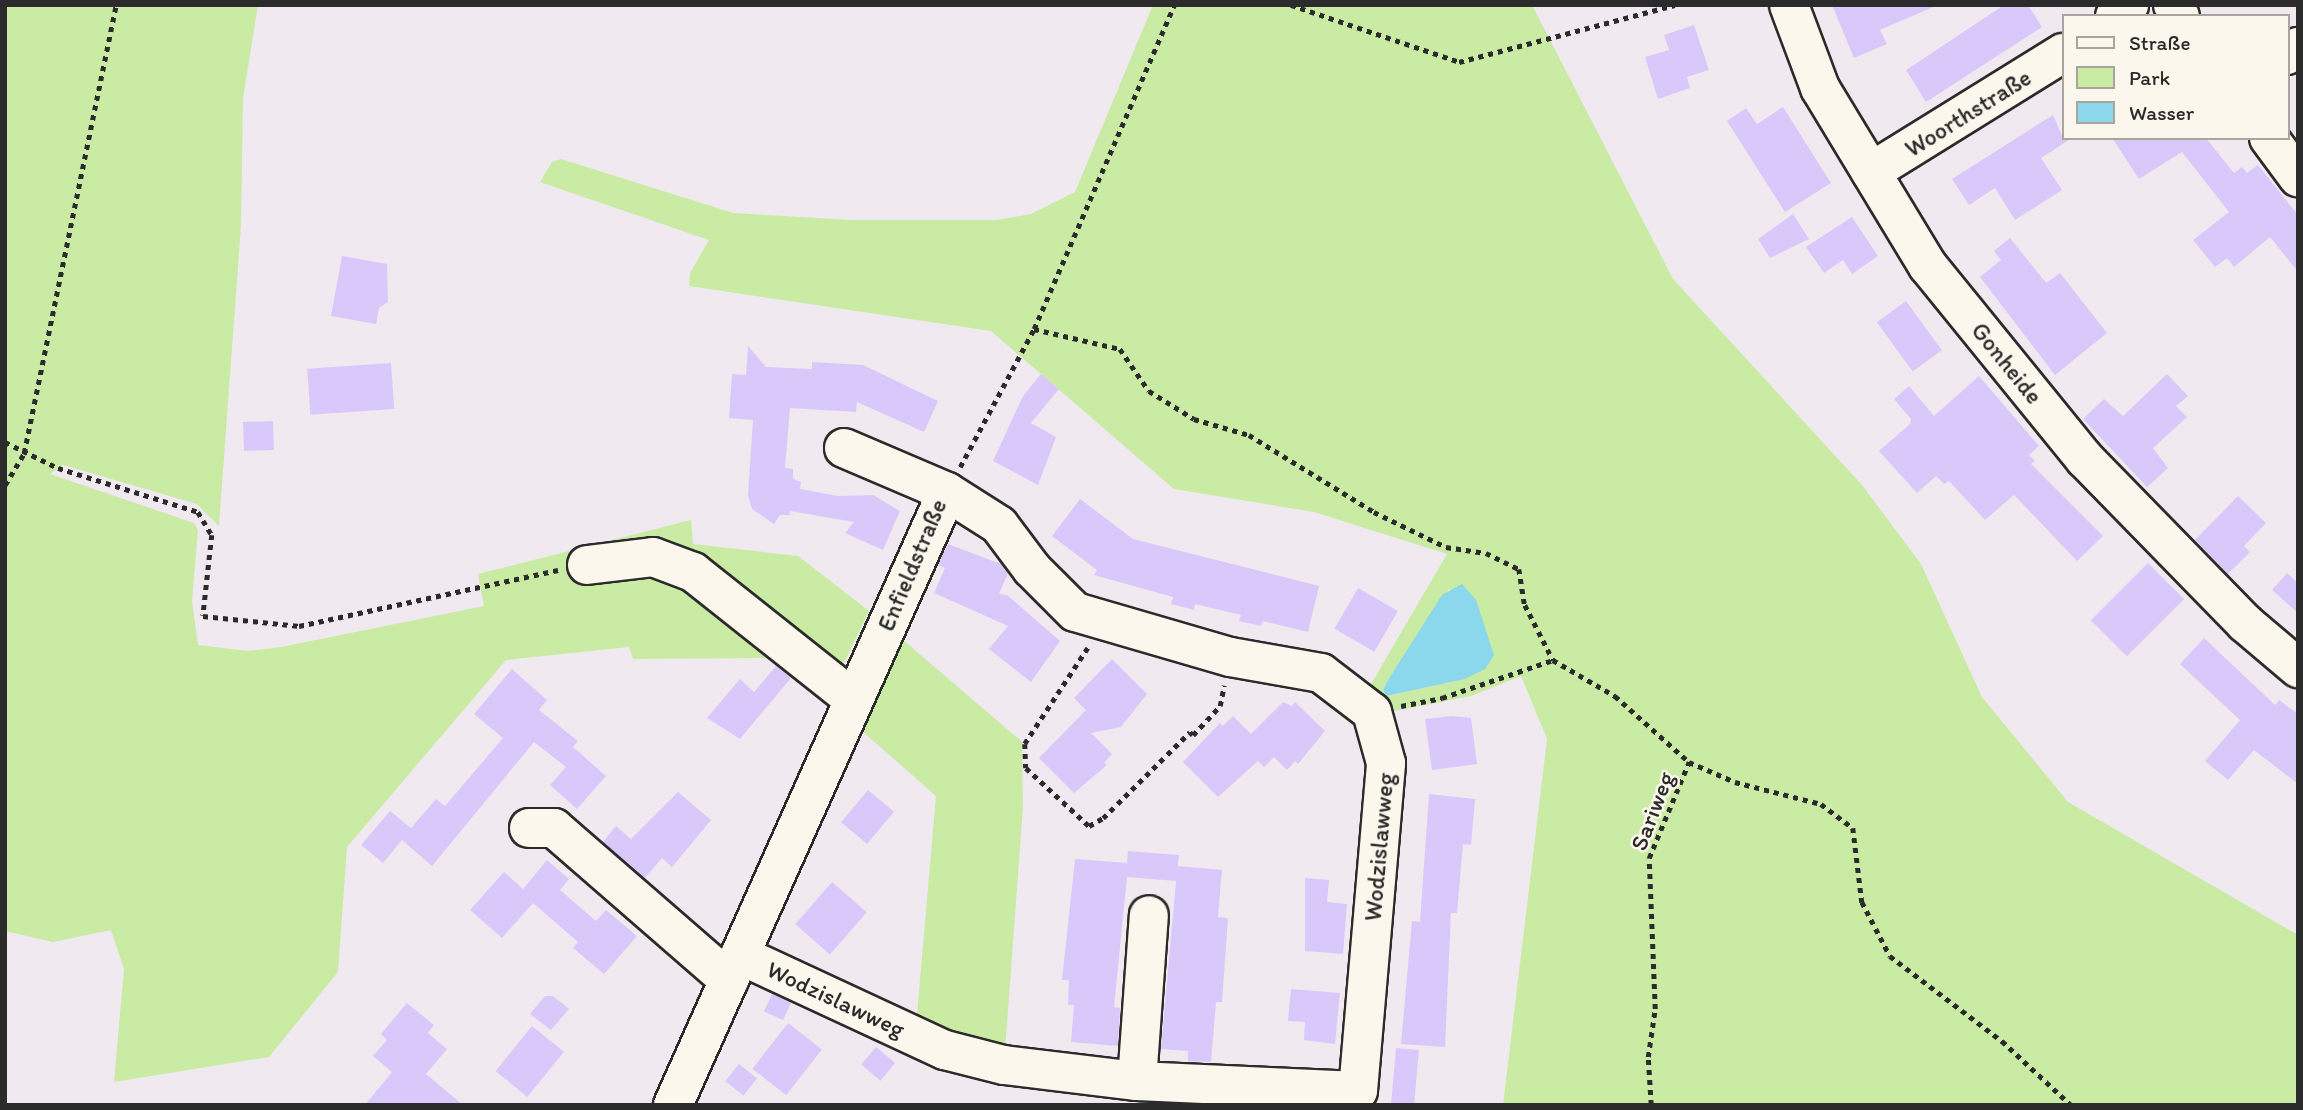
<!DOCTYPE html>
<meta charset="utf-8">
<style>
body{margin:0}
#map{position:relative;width:2303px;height:1110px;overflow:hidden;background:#f1e9f0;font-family:Itim,sans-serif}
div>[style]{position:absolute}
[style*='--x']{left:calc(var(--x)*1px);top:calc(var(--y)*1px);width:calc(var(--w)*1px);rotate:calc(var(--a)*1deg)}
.green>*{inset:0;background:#c9eba4}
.water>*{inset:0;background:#8bd7eb}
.building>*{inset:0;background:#d9c9fb;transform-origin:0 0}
.path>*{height:4.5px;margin-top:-2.25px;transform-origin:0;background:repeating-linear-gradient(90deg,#2b2b2b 0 5px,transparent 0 10px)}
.roads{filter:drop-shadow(2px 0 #2b2b2b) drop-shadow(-2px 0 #2b2b2b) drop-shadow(0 2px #2b2b2b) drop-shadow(0 -2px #2b2b2b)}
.minor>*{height:38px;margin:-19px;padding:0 19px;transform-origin:19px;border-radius:19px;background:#fbf7ec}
span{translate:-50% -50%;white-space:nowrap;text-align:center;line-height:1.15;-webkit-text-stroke:5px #fbf7ec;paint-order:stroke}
.street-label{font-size:24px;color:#2b2b2b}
.frame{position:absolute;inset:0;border:7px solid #2b2b2b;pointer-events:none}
.legend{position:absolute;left:2062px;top:14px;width:228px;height:126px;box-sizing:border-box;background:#fbf7ec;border:2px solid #a8a59f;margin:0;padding:9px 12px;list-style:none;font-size:21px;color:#2b2b2b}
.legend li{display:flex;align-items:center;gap:14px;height:35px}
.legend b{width:35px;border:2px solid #a8a59f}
</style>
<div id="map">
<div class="green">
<div style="clip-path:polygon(5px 5px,258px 5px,243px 98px,241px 225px,219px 526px,197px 504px,63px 465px,50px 474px,194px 523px,198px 530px,192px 601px,198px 645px,248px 651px,281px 647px,484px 606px,478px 574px,691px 520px,693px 544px,798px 556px,869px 611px,827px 698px,782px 658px,633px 659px,629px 647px,506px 660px,347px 847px,338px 972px,269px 1057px,114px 1082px,124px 969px,111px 930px,53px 942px,5px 931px)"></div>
<div style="clip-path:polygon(evenodd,1153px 5px,1532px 5px,1673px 279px,1862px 485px,1921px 564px,1982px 697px,2068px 802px,2298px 935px,2298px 1105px,1503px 1105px,1547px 739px,1521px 676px,1471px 696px,1384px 713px,1367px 691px,1447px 554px,1314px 512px,1174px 489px,991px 331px,689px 286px,690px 273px,709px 240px,540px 182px,552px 162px,561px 159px,733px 213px,851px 220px,997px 220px,1031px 214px,1075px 192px,1153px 5px,1450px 588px,1465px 679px,1386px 696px,1383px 690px,1388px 680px,1450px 588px)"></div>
<div style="clip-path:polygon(902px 639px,1022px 742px,1023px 807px,1005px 1051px,916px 1026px,936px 796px,861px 730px)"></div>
</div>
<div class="water">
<div style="clip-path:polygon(1462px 584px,1476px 600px,1494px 655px,1485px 669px,1465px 679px,1386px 696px,1383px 690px,1388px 680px,1442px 595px)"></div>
</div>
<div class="building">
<div style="clip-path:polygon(1832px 5px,1938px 5px,1880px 30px,1887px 44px,1854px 58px)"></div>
<div style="clip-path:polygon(2004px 5px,2028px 5px,2042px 27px,1926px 102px,1906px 70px)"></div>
<div style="clip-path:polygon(1694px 25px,1709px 70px,1687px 77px,1690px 88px,1658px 99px,1645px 57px,1669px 50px,1664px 35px)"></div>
<div style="clip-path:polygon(1783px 107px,1831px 183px,1785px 212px,1727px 121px,1746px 108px,1757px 124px)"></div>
<div style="clip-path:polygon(2053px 115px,2063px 138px,2069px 140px,2041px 158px,2062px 190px,2015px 220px,1995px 188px,1969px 205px,1952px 179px)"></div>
<div style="clip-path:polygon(2112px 138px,2206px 138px,2234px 173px,2242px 167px,2247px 173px,2258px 165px,2298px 215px,2298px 272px,2270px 237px,2234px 267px,2227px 258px,2215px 267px,2193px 240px,2229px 212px,2182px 152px,2139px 179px)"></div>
<div style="clip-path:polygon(1793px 214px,1809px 239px,1770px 258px,1758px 239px)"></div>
<div style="clip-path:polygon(1852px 217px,1878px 256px,1852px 274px,1843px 260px,1824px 273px,1806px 247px)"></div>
<div style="clip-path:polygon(2010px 238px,2046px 283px,2060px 273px,2107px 333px,2055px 375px,1980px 277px,2001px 260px,1994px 251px)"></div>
<div style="clip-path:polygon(342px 256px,387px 264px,388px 302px,379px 308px,376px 324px,331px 316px)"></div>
<div style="left:1906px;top:301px;width:61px;height:36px;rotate:54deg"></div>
<div style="clip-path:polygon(748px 346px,766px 367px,812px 369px,812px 362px,863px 365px,938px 401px,924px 432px,857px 402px,856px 412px,790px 408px,785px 468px,793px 469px,793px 479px,801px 482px,800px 489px,838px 496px,873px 495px,900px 511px,883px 550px,845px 533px,854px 522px,790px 511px,790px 515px,780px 515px,774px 524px,752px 509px,748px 495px,753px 420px,729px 418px,732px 374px,746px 375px)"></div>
<div style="left:391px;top:363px;width:46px;height:84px;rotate:86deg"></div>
<div style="clip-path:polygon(1041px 374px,1059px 389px,1031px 423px,1056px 437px,1038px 485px,993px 461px,1023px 396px)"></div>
<div style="clip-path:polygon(2167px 374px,2188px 396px,2176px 406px,2187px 417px,2153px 448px,2168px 468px,2147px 487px,2083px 419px,2104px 399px,2123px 416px)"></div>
<div style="clip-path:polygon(1979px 376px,2039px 446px,2029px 455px,2035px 461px,2031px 464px,2103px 536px,2077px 561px,2014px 495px,1985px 520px,1949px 481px,1944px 484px,1936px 476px,1917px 493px,1879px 451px,1910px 424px,1911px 419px,1894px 399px,1909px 386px,1934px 416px)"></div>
<div style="left:273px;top:421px;width:29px;height:30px;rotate:88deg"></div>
<div style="clip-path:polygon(2238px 496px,2266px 523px,2244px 546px,2250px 552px,2228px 574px,2195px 540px)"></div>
<div style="clip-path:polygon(1080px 499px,1133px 539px,1319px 586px,1308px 632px,1263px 621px,1261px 626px,1239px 621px,1241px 615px,1195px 604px,1194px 610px,1171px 604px,1173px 597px,1094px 575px,1097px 570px,1052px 536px)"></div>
<div style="clip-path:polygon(948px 544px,1001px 564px,1008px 573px,999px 594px,1007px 595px,1060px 641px,1031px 682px,989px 649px,1008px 626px,934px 593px,945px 568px,938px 565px)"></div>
<div style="left:2148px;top:563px;width:51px;height:81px;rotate:45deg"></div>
<div style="clip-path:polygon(2287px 573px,2298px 583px,2298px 613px,2272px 590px)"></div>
<div style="left:1358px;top:588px;width:46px;height:47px;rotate:30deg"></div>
<div style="clip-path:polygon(2204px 638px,2275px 705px,2279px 700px,2298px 714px,2298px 784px,2254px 750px,2228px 780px,2205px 761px,2240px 720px,2180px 664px)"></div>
<div style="clip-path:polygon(1112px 659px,1147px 694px,1121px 727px,1091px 733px,1112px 754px,1104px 763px,1107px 765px,1074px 793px,1039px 758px,1086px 710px,1074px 698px)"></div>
<div style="clip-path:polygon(776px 666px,791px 678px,740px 739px,707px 718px,740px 679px,754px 692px)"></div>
<div style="clip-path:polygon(512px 669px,547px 700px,539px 710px,578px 741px,573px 747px,606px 776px,577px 809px,550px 785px,566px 767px,534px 742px,432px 866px,402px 840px,383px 863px,361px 845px,390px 811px,411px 828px,436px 799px,445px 806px,503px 738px,474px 714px)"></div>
<div style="clip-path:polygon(1283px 702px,1292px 706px,1295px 702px,1325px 731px,1298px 764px,1295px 761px,1287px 770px,1274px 757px,1264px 767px,1258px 761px,1218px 797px,1183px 762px,1220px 723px,1223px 726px,1233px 716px,1251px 734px)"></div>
<div style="clip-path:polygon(1451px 716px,1471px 718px,1477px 764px,1432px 770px,1425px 719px)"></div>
<div style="left:868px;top:790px;width:34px;height:42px;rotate:40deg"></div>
<div style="clip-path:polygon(678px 792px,711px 820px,672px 867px,662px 858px,645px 878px,603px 842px,616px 826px,631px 839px)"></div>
<div style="clip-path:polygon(1429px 794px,1475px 799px,1471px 845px,1463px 844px,1457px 913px,1451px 913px,1445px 1047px,1401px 1044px,1412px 921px,1420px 922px)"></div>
<div style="clip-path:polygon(1128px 851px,1179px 855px,1178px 866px,1222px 870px,1218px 917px,1228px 918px,1222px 1002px,1216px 1002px,1211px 1062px,1188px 1061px,1188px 1051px,1161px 1049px,1176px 881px,1127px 877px,1114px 1007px,1120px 1008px,1118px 1046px,1071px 1042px,1074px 1005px,1068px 1005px,1069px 980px,1062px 980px,1075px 859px,1127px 863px)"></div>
<div style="clip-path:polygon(547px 860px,569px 879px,560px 890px,575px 903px,596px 921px,606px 910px,637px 936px,604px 974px,573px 948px,578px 942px,533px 903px,502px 938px,470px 910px,504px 872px,523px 889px)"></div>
<div style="clip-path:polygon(1305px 878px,1329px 880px,1327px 902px,1347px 904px,1343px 954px,1305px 951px)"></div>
<div style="left:832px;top:882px;width:46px;height:56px;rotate:41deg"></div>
<div style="clip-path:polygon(1291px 989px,1340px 993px,1335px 1044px,1304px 1040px,1305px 1022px,1288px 1021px)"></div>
<div style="left:772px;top:994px;width:21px;height:19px;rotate:25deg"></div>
<div style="clip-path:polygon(545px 996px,553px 996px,569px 1009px,551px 1030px,530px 1014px)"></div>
<div style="clip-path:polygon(407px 1003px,434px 1025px,428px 1033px,447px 1049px,426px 1074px,463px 1105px,365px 1105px,392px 1072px,373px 1056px,387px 1040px,381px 1034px)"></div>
<div style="left:788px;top:1023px;width:43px;height:58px;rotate:38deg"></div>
<div style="left:532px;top:1026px;width:41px;height:58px;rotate:39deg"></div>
<div style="left:876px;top:1047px;width:25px;height:23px;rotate:40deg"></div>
<div style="left:1396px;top:1048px;width:23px;height:57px;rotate:5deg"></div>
<div style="left:739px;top:1064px;width:23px;height:22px;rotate:38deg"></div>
</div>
<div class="path">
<div style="--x:1291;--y:5;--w:177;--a:18.7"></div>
<div style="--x:1459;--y:62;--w:223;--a:-14.8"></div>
<div style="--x:1034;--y:329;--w:88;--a:13.1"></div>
<div style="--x:1120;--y:349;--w:51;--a:55.4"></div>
<div style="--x:1149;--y:391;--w:53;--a:31.9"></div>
<div style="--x:1194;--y:419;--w:57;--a:16.2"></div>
<div style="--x:1249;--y:435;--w:147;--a:31.6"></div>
<div style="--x:1374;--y:512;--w:80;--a:25.9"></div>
<div style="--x:1446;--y:547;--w:40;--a:8.5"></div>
<div style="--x:1486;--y:553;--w:37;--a:26"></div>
<div style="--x:1519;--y:569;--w:36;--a:81"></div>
<div style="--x:1525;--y:605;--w:62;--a:63"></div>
<div style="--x:5;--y:442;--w:59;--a:26.1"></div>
<div style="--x:58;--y:468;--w:147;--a:17.4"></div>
<div style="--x:198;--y:512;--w:27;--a:59"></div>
<div style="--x:212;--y:535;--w:81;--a:96.3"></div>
<div style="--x:203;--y:616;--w:97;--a:5.9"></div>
<div style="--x:299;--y:626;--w:265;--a:-12.2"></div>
<div style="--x:960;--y:467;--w:157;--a:-61.8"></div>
<div style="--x:1034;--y:329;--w:353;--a:-66.6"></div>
<div style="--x:5;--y:485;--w:37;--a:-59"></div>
<div style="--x:24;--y:453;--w:457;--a:-78.4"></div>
<div style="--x:1088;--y:648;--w:115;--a:123.3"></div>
<div style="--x:1025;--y:744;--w:24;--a:88"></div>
<div style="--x:1026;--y:768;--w:86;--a:42.6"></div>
<div style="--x:1089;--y:826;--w:16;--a:-30"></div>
<div style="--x:1103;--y:818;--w:122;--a:-44.7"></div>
<div style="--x:1190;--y:732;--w:4;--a:45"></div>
<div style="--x:1193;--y:735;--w:40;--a:-47"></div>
<div style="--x:1220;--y:706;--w:21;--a:-79"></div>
<div style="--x:1401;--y:706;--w:42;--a:-11"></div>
<div style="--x:1442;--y:698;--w:117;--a:-18.9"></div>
<div style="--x:1553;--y:660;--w:72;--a:30.1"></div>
<div style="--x:1615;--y:696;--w:99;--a:41.7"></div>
<div style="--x:1689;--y:762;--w:50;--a:23.5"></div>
<div style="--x:1735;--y:782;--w:89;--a:14.3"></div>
<div style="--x:1821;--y:804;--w:40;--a:37"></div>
<div style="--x:1853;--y:828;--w:75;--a:83.1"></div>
<div style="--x:1862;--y:902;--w:61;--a:62.6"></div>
<div style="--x:1890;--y:956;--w:141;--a:37.2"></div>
<div style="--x:2002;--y:1041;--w:94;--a:42.8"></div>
<div style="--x:1651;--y:1105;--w:48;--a:-93.6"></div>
<div style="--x:1648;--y:1057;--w:49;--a:-81.7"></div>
<div style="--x:1655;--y:1009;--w:151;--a:-92.3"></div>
<div style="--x:1649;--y:858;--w:104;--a:-67.4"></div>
</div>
<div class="roads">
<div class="minor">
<div style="--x:1789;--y:5;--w:89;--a:69.5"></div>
<div style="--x:1820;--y:88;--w:208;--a:58.8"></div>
<div style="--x:1928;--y:266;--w:249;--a:50.9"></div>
<div style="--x:2085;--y:459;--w:229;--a:45.7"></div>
<div style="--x:2245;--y:623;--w:70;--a:40.3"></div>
<div style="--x:2173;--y:5;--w:13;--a:58"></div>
<div style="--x:2115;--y:16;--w:18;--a:-38"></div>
<div style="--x:2287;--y:55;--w:14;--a:-36"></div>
<div style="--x:2269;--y:138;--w:49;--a:53.4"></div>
<div style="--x:1871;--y:172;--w:226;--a:-31.8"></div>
<div style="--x:587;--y:565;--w:66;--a:-6.9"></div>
<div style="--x:653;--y:557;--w:43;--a:20.6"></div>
<div style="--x:693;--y:572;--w:204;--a:38.4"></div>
<div style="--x:529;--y:828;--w:25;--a:0"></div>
<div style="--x:554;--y:828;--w:232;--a:41"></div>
<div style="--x:740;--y:955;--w:226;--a:24.9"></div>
<div style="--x:945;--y:1050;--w:61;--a:14.3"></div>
<div style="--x:1004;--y:1065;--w:134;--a:6.9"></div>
<div style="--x:1137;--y:1081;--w:221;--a:2.6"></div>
<div style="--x:1358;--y:1091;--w:329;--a:-85.1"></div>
<div style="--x:1386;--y:763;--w:53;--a:-105.4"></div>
<div style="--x:1372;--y:712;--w:64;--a:-142.6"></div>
<div style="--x:1321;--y:673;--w:92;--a:-170"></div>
<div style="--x:1230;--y:657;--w:161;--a:-163.8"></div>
<div style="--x:1075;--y:612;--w:61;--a:-135"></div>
<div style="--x:1032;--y:569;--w:55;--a:-126.9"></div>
<div style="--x:999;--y:525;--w:62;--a:-147.6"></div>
<div style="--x:947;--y:492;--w:112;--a:-156.9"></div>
<div style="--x:1137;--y:1081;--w:166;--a:-85.9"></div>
<div style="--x:673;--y:1105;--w:671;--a:-65.92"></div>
</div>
</div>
<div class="street-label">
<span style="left:1968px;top:113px;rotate:-32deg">Woorthstraße</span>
<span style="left:2007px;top:363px;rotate:51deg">Gonheide</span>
<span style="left:912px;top:565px;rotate:-67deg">Enfieldstraße</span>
<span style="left:1652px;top:811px;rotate:-69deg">Sariweg</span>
<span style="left:1379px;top:847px;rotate:-85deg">Wodzislawweg</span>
<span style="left:836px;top:999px;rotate:25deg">Wodzislawweg</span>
</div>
<div class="frame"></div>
<ul class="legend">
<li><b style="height:9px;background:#fbf7ec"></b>Straße</li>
<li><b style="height:19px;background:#c9eba4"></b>Park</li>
<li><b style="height:19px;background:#8bd7eb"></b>Wasser</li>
</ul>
</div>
